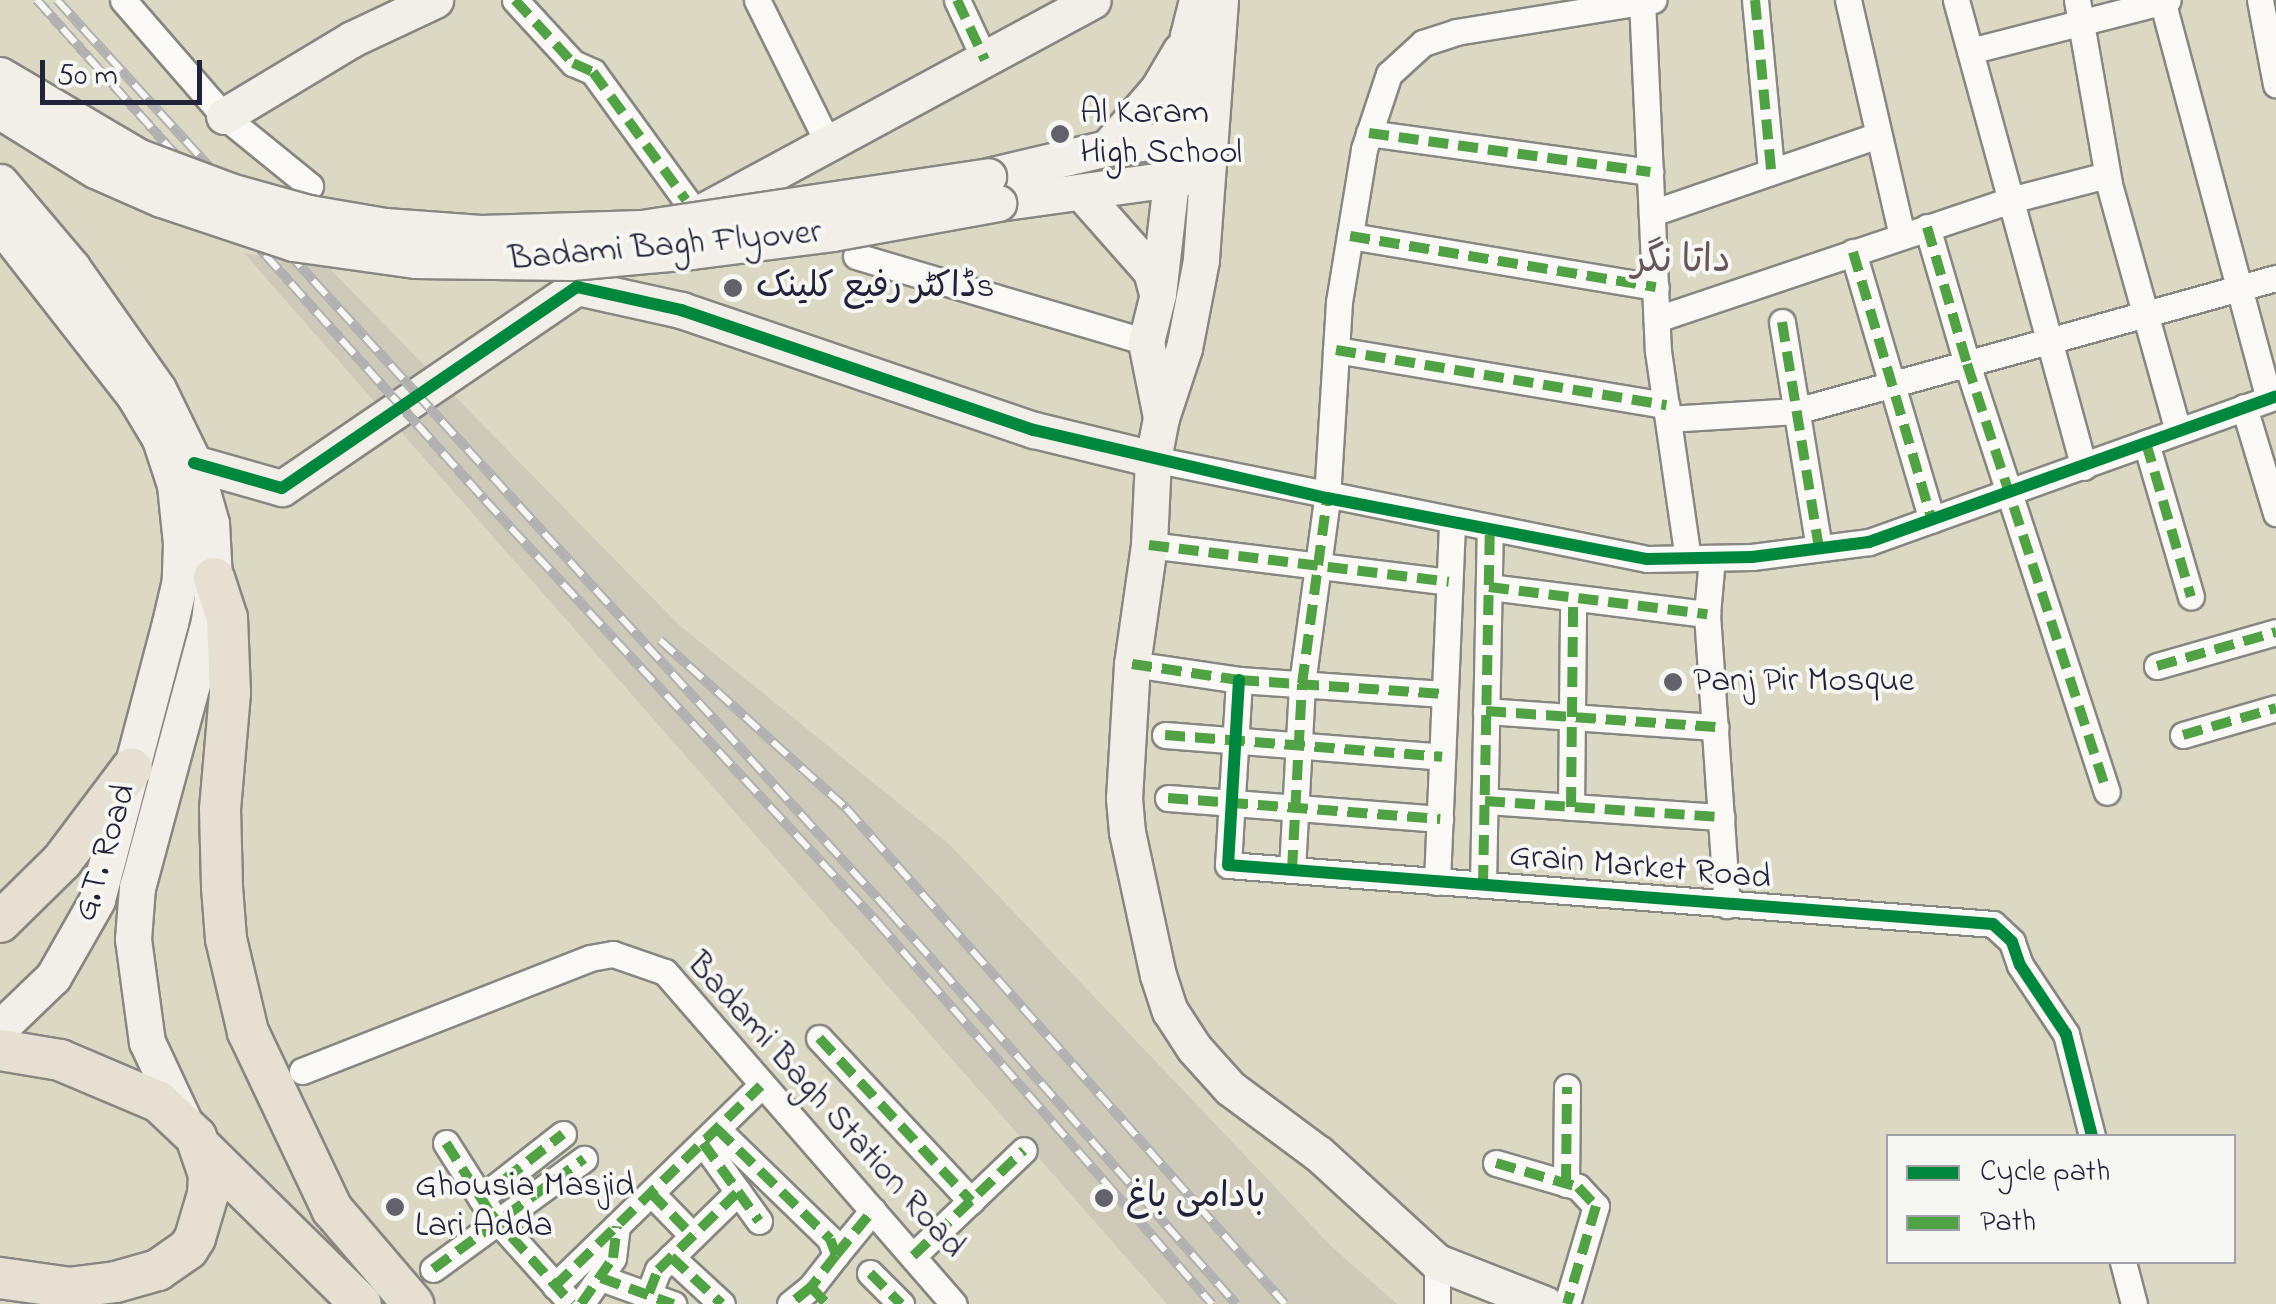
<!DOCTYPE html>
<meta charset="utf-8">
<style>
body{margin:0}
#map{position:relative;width:2276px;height:1304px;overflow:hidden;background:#dbd8c4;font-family:"Indie Flower","Playpen Sans Arabic",sans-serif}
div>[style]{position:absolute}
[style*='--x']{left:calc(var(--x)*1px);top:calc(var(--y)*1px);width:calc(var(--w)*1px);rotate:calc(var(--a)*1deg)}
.industrial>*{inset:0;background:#cecaba}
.roads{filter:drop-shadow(2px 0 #888680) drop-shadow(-2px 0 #888680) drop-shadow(0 2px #888680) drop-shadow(0 -2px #888680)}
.street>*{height:25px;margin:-12.5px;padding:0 12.5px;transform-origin:12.5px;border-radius:12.5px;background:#faf9f6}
.secondary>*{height:35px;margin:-17.5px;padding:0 17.5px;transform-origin:17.5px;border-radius:17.5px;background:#f2efe8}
.primary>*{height:40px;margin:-20px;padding:0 20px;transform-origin:20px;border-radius:20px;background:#e6e0d2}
.rail>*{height:10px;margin-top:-5px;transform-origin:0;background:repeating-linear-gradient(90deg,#f6f6f2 0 19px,#b1b1b1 0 38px);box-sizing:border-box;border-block:2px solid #b1b1b1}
.bridges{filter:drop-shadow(2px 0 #888680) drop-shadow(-2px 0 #888680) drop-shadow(0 2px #888680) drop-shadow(0 -2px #888680)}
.secondary-bridge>*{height:35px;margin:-17.5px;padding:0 17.5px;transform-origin:17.5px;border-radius:17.5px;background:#f2efe8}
.quiet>*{height:10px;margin-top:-5px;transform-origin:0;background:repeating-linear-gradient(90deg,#50a245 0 20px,transparent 0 30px)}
.cycleway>*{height:12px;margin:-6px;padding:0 6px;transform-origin:6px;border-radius:6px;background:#00873e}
.dots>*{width:28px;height:28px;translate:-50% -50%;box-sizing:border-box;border:5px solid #f6f6f2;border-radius:50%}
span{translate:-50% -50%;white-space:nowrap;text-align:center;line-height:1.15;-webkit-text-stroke:8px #f6f6f2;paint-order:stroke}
.poi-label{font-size:35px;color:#22223b}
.left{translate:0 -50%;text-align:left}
.street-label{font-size:35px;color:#22223b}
.neighbourhood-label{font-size:38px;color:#67555c}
.legend{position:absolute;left:1886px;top:1134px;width:350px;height:130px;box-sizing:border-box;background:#f6f6f2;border:2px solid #a1a1a9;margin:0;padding:12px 18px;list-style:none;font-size:30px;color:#22223b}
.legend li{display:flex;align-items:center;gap:20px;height:50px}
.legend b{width:50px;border:2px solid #a1a1a9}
.scale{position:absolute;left:40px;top:60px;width:162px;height:45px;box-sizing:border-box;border:5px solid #22223b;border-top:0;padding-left:12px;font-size:30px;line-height:35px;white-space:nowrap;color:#22223b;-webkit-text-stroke:8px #f6f6f2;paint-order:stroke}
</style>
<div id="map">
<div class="industrial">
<div style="clip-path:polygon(244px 253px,330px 269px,678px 624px,950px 845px,1332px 1247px,1397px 1304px,1167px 1304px)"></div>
</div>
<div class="roads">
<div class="street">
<div style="--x:123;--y:0;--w:154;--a:49"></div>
<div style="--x:224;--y:116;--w:111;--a:39.1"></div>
<div style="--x:515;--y:0;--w:86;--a:47.4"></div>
<div style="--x:573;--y:63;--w:22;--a:24"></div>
<div style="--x:593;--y:72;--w:158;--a:54"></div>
<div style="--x:757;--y:0;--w:160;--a:63.6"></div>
<div style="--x:957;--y:0;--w:66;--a:65"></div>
<div style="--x:1642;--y:0;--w:351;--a:87.4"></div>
<div style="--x:1658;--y:351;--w:209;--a:81.8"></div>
<div style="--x:1755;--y:0;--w:171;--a:84.6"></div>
<div style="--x:1848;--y:0;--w:241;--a:77.1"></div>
<div style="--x:1956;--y:0;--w:484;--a:74.7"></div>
<div style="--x:2077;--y:0;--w:187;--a:80.1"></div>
<div style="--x:2109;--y:184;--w:256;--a:74.4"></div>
<div style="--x:2162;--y:0;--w:412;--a:75"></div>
<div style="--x:2260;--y:0;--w:86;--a:79.3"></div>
<div style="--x:1970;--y:51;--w:204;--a:-14.4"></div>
<div style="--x:1369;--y:133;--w:284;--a:7.9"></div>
<div style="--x:1652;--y:213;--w:237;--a:-19"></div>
<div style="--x:1927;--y:227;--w:143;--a:73.7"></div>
<div style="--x:1967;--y:364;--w:450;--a:71.9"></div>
<div style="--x:1350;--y:236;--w:310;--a:9.5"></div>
<div style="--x:1853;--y:252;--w:279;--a:73.6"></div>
<div style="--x:856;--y:256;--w:302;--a:16.5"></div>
<div style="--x:1657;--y:319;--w:373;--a:-18.6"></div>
<div style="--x:2010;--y:200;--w:100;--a:-14.5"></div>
<div style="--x:1782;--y:322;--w:229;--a:80.7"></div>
<div style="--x:1336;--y:350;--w:335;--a:9.5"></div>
<div style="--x:2244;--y:407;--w:111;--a:73.2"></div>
<div style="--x:1668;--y:419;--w:128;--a:-3.6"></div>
<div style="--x:1796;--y:411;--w:498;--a:-15.5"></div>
<div style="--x:2146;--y:443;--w:160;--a:73.7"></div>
<div style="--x:1153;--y:459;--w:504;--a:11.44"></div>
<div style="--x:1647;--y:559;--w:105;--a:-1.1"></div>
<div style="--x:1752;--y:557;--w:118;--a:-7.3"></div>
<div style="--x:1869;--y:542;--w:432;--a:-19.7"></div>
<div style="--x:1149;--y:545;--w:302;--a:7"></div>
<div style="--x:1712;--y:558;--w:56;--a:95.1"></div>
<div style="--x:1707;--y:614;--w:292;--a:86.1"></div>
<div style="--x:1489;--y:587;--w:220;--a:7.1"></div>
<div style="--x:1132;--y:664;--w:108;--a:8.5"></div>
<div style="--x:1239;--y:680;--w:205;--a:3.9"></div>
<div style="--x:2157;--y:666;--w:124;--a:-15.9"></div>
<div style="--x:1239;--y:680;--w:185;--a:93.4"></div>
<div style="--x:1228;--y:865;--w:767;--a:4.41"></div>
<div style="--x:1993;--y:924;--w:26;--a:43"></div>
<div style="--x:2012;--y:942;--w:24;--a:71"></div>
<div style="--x:2020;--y:965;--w:83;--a:56.3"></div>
<div style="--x:2066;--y:1034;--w:105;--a:75.7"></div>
<div style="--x:1486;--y:711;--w:230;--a:4"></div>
<div style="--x:1165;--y:735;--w:278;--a:4.5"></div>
<div style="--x:2183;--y:735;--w:97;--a:-16.2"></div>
<div style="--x:1168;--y:798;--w:273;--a:4.4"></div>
<div style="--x:1485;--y:801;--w:237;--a:3.9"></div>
<div style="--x:1571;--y:807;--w:208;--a:-89.4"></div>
<div style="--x:1292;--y:870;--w:186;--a:-86.9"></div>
<div style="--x:1302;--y:684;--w:188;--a:-82.3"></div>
<div style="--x:1327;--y:498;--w:196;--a:-86.5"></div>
<div style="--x:1339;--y:302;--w:155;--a:-80.7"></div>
<div style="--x:1364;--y:149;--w:79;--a:-71.6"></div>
<div style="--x:1389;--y:74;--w:46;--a:-42.4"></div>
<div style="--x:1423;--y:43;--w:35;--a:-18"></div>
<div style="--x:1456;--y:32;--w:200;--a:-9.2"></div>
<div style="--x:1437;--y:882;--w:361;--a:-87.6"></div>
<div style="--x:1483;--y:885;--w:357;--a:-88.9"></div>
<div style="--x:819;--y:1038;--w:223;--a:47"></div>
<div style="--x:302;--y:1071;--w:309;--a:-21.4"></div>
<div style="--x:590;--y:958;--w:23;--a:-10"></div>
<div style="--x:613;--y:954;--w:55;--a:19.1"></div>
<div style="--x:665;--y:972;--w:440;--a:49"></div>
<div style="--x:717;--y:1129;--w:158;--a:44.2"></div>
<div style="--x:830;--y:1239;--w:17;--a:69"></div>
<div style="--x:836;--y:1255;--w:41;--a:128"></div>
<div style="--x:811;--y:1287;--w:27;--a:141"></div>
<div style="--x:446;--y:1143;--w:84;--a:57.6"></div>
<div style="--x:491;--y:1214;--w:121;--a:48"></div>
<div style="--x:703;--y:1143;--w:96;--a:54.3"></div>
<div style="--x:1496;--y:1163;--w:85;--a:16.3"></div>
<div style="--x:1578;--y:1187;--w:26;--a:47"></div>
<div style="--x:1596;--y:1206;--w:102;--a:106.5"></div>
<div style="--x:1566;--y:1184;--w:97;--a:-89.4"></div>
<div style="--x:651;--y:1193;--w:60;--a:45.7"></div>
<div style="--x:481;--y:1198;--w:104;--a:-38"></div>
<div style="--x:836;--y:1255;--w:58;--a:-50.6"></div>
<div style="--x:913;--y:1256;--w:153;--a:-43.7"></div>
<div style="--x:671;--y:1257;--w:69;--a:42.7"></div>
<div style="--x:2123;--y:1262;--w:43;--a:75.3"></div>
<div style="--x:433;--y:1269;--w:187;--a:-36.1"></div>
<div style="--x:870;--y:1273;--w:44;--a:45"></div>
<div style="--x:601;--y:1278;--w:77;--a:19.9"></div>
<div style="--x:555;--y:1286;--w:287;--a:-44.2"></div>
<div style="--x:649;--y:1293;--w:25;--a:-69"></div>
<div style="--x:658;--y:1270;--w:112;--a:-44.3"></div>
<div style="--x:581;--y:1304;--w:56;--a:-55.2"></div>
<div style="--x:613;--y:1258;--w:32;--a:-83"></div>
<div style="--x:1437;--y:1304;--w:42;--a:-90"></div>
</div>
<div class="secondary">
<div style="--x:1220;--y:0;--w:261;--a:94.2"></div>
<div style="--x:1201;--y:260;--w:90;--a:100.9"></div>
<div style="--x:1184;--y:348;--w:74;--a:108.2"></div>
<div style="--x:1161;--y:418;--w:42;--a:101"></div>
<div style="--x:1153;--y:459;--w:86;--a:92.7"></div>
<div style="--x:1149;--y:545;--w:120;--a:98.1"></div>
<div style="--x:1132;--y:664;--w:134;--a:93.4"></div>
<div style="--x:1124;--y:798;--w:34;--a:85"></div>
<div style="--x:1127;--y:832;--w:146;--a:77.8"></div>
<div style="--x:1158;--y:975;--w:38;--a:72"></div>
<div style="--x:1170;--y:1011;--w:44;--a:57"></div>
<div style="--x:1194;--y:1048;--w:54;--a:48"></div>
<div style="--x:1230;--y:1088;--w:111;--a:36.6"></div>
<div style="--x:1319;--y:1154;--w:160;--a:42.5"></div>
<div style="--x:1437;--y:1262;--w:116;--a:21.3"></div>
<div style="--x:224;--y:116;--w:149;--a:-31"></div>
<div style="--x:352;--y:39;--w:92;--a:-25.2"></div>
<div style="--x:1107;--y:148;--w:78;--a:-49.2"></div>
<div style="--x:1158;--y:89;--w:45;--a:-59.5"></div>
<div style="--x:988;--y:176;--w:122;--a:-13.2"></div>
<div style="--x:1107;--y:148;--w:92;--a:-8.1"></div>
<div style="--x:0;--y:182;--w:111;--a:49.7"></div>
<div style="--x:72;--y:267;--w:149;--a:54.8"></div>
<div style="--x:158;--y:389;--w:82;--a:64.1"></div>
<div style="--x:194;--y:463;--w:62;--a:74.2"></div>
<div style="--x:211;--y:523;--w:55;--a:86.9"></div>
<div style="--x:214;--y:578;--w:43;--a:96.6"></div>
<div style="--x:209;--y:621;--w:276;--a:105.1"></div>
<div style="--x:137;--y:887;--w:52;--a:94.4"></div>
<div style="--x:133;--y:939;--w:104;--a:82.3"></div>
<div style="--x:147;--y:1042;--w:89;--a:64.9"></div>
<div style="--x:1081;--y:192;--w:106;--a:48.5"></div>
<div style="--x:1151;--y:271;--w:23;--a:75"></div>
<div style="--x:998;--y:203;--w:197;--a:-7.9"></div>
<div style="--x:681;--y:223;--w:468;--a:-28.4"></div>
<div style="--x:0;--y:224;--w:219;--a:52"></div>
<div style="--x:135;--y:397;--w:49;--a:59.2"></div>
<div style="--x:160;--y:439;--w:48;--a:71.9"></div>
<div style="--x:175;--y:485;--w:58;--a:84.1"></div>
<div style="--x:181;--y:543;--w:37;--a:92"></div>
<div style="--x:180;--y:580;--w:44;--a:103.1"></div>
<div style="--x:170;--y:623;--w:286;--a:104.8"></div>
<div style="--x:97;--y:900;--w:89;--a:119.7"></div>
<div style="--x:53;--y:977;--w:74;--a:136.1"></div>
<div style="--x:1161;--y:417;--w:76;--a:-101.3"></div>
<div style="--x:1146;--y:342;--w:49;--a:-76"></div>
<div style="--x:1158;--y:294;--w:260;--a:-83.4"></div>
<div style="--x:1188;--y:36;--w:37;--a:-76"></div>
<div style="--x:194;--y:463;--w:91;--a:15.9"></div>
<div style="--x:282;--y:488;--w:357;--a:-34.3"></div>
<div style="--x:577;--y:287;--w:107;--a:12.5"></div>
<div style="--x:681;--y:310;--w:373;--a:18.8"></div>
<div style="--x:1034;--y:430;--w:122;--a:13.7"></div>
</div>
<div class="primary">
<div style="--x:214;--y:578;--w:42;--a:72"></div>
<div style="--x:227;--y:618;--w:75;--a:87.7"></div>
<div style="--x:230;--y:693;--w:116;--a:94.9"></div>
<div style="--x:220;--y:809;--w:78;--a:88.5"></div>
<div style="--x:222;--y:887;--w:52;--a:85.6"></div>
<div style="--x:226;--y:939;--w:96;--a:76.7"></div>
<div style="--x:248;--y:1032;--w:196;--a:64.6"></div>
<div style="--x:332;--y:1209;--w:125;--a:49.5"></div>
<div style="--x:0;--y:922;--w:87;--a:-44.5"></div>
<div style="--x:62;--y:861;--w:116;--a:-53"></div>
<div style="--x:0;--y:1050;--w:61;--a:9.5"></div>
<div style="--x:60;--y:1060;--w:108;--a:23"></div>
<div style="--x:159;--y:1102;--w:51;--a:43.4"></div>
<div style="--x:196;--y:1137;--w:40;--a:71.1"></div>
<div style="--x:209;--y:1175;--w:19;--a:93"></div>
<div style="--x:208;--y:1194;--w:46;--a:106.5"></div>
<div style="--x:195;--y:1238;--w:13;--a:122"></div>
<div style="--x:188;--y:1249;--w:37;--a:145"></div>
<div style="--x:158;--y:1270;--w:44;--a:164.1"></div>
<div style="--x:116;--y:1282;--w:46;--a:172.6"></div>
<div style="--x:70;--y:1288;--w:71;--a:-171.9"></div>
<div style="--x:201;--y:1147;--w:224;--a:44.5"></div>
</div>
</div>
<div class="rail">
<div style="--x:37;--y:0;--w:671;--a:48.14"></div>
<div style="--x:485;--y:500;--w:576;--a:47.11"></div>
<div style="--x:877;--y:922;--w:508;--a:48.75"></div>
<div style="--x:57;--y:0;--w:1235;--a:47.59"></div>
<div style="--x:890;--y:912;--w:523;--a:48.57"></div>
<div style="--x:660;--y:640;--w:251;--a:42.1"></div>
<div style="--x:846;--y:808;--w:662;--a:48.49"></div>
</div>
<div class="bridges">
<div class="secondary-bridge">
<div style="--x:0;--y:75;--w:161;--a:30.5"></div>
<div style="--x:139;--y:157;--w:97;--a:20.5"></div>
<div style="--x:230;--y:191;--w:82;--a:15.6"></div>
<div style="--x:309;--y:213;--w:77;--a:9.7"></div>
<div style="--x:385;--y:226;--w:96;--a:4.2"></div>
<div style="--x:481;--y:233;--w:161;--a:-1.8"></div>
<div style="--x:642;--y:228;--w:350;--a:-8.5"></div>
<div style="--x:0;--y:111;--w:112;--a:31.8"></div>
<div style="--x:95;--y:170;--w:72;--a:23.7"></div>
<div style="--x:161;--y:199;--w:139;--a:18.4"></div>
<div style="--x:293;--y:243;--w:123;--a:7.9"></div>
<div style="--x:415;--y:260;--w:156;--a:0.7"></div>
<div style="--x:571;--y:262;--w:121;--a:-5.2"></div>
<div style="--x:692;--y:251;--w:141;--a:-7.3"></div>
<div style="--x:832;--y:233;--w:169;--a:-10.2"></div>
</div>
</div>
<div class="quiet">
<div style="--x:515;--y:0;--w:86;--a:47.4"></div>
<div style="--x:573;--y:63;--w:22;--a:24"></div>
<div style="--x:593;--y:72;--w:158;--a:54"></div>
<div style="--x:957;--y:0;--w:66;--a:65"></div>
<div style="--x:1755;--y:0;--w:171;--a:84.6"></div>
<div style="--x:1369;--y:133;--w:284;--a:7.9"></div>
<div style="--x:1927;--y:227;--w:143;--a:73.7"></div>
<div style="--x:1967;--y:364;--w:450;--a:71.9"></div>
<div style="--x:1350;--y:236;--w:310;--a:9.5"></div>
<div style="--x:1853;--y:252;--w:279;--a:73.6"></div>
<div style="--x:1782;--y:322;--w:229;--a:80.7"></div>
<div style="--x:1336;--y:350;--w:335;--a:9.5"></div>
<div style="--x:2146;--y:443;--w:160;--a:73.7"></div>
<div style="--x:1149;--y:545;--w:302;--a:7"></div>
<div style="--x:1489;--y:587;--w:220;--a:7.1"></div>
<div style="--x:1132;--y:664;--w:108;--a:8.5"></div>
<div style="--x:1239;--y:680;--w:205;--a:3.9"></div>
<div style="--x:2157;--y:666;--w:124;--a:-15.9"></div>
<div style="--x:1486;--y:711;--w:230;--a:4"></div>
<div style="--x:1165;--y:735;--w:278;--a:4.5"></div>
<div style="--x:2183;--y:735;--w:97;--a:-16.2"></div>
<div style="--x:1168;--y:798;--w:273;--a:4.4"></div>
<div style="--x:1485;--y:801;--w:237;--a:3.9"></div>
<div style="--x:1571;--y:807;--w:208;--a:-89.4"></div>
<div style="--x:1292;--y:870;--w:186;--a:-86.9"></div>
<div style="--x:1302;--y:684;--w:188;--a:-82.3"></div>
<div style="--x:1483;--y:885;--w:357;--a:-88.9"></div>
<div style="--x:819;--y:1038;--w:223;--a:47"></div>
<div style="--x:717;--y:1129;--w:158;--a:44.2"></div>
<div style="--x:830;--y:1239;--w:17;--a:69"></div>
<div style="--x:836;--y:1255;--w:41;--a:128"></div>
<div style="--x:811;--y:1287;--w:27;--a:141"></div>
<div style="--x:446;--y:1143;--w:84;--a:57.6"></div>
<div style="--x:491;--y:1214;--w:121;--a:48"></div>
<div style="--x:703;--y:1143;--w:96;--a:54.3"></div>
<div style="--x:1496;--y:1163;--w:85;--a:16.3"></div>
<div style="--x:1578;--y:1187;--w:26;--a:47"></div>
<div style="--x:1596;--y:1206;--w:102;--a:106.5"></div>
<div style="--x:1566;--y:1184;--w:97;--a:-89.4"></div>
<div style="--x:651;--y:1193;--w:60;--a:45.7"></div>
<div style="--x:481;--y:1198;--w:104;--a:-38"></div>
<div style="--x:836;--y:1255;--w:58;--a:-50.6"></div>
<div style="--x:913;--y:1256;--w:153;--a:-43.7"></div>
<div style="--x:671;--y:1257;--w:69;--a:42.7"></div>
<div style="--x:433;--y:1269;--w:187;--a:-36.1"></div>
<div style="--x:870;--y:1273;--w:44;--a:45"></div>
<div style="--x:601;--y:1278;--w:77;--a:19.9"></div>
<div style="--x:555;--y:1286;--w:287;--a:-44.2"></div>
<div style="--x:811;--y:1287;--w:23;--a:47"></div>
<div style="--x:649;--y:1293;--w:25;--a:-69"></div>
<div style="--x:658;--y:1270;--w:112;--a:-44.3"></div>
<div style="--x:581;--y:1304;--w:56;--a:-55.2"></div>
<div style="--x:613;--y:1258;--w:32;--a:-83"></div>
</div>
<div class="cycleway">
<div style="--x:194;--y:463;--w:91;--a:15.9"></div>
<div style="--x:282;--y:488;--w:357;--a:-34.3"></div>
<div style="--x:577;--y:287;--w:107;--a:12.5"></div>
<div style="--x:681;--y:310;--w:373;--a:18.8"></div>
<div style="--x:1034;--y:430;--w:301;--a:13.1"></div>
<div style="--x:1327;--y:498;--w:326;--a:10.8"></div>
<div style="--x:1647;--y:559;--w:105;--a:-1.1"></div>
<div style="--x:1752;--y:557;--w:118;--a:-7.3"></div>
<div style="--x:1869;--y:542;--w:432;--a:-19.7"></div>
<div style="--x:1239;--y:680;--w:185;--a:93.4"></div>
<div style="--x:1228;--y:865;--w:767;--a:4.41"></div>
<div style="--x:1993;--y:924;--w:26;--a:43"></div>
<div style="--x:2012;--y:942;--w:24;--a:71"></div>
<div style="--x:2020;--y:965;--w:83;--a:56.3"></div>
<div style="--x:2066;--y:1034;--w:105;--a:75.7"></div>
</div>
<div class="dots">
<div style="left:1060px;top:134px;background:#63626b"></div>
<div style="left:733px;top:288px;background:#63626b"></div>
<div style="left:1673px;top:682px;background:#63626b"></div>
<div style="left:1104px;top:1198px;background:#63626b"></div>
<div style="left:395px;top:1207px;background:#63626b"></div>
</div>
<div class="poi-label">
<span class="left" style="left:1080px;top:134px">Al Karam<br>High School</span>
<span class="left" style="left:756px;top:288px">ڈاکٹر رفیع کلینکs</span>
<span class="left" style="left:1693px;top:682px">Panj Pir Mosque</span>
<span class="left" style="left:415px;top:1207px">Ghousia Masjid<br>Lari Adda</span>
<span class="left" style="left:1126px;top:1198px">بادامی باغ</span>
</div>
<div class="street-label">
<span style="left:665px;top:247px;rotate:-5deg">Badami Bagh Flyover</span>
<span style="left:106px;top:853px;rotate:-73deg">G.T. Road</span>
<span style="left:1640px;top:868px;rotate:5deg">Grain Market Road</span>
<span style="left:825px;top:1106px;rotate:48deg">Badami Bagh Station Road</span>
</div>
<div class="neighbourhood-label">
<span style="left:1681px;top:263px">داتا نگر</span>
</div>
<ul class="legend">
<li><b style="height:12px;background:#00873e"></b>Cycle path</li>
<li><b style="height:12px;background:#50a245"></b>Path</li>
</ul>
<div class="scale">50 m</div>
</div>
